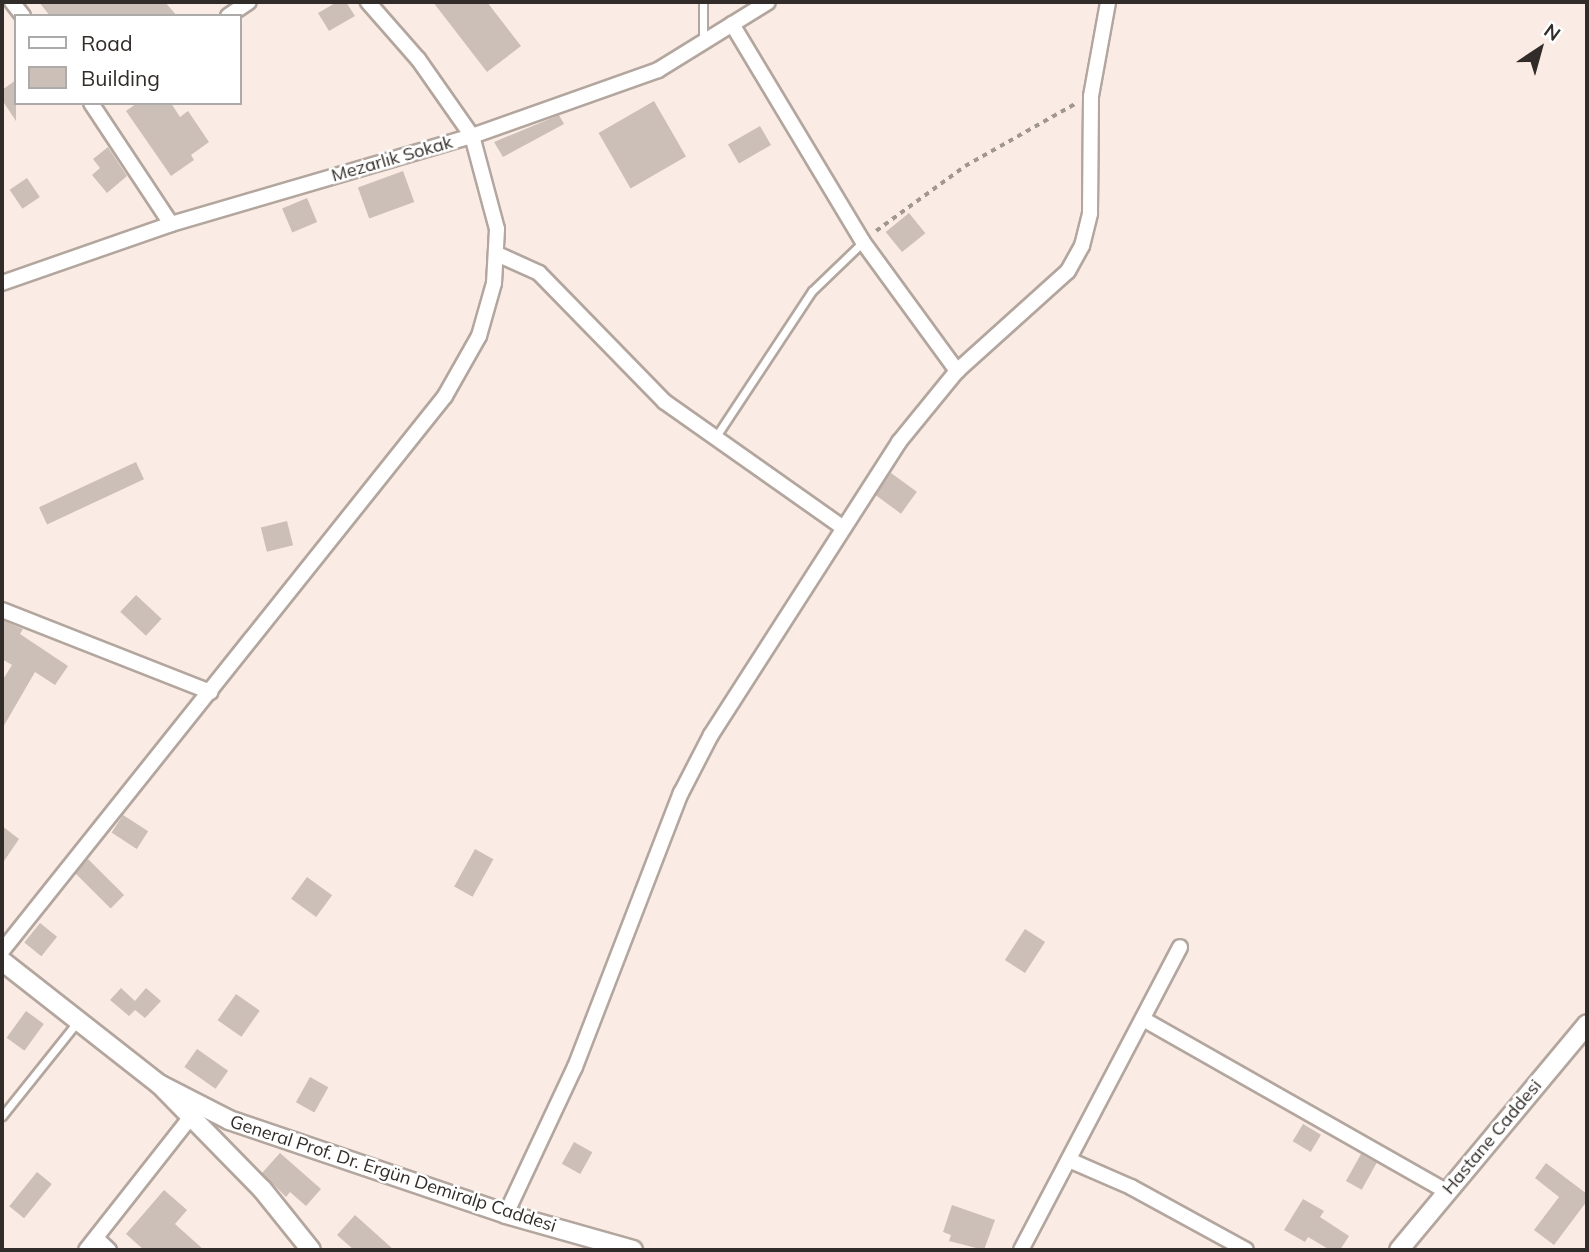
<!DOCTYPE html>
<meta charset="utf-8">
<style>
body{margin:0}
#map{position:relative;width:1589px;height:1252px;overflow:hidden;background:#faece4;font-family:Mulish,sans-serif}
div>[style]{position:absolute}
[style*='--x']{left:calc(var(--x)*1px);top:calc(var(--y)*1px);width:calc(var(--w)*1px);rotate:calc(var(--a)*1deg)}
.building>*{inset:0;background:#ccbfb7;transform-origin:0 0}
.path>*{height:3.5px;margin-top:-1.75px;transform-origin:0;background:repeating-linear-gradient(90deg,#a19791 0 5px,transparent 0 10px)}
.roads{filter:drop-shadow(2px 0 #b3a69e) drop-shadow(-2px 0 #b3a69e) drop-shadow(0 2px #b3a69e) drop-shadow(0 -2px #b3a69e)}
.service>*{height:7px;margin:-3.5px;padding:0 3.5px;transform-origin:3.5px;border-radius:3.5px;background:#fff}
.minor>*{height:14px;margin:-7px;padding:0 7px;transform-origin:7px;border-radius:7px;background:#fff}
.tertiary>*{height:18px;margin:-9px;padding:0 9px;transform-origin:9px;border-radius:9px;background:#fff}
span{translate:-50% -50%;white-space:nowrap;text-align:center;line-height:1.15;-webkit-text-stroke:5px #fff;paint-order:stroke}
.street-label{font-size:18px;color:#312c29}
.frame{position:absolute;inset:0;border:4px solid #312c29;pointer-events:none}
.legend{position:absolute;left:14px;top:14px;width:228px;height:91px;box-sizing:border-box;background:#fff;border:2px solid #adaba9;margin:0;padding:9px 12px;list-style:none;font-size:21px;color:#312c29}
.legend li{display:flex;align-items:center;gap:14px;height:35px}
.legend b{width:35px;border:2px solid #adaba9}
.north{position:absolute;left:1505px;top:14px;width:70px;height:70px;-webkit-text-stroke:5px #fff;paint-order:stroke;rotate:36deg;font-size:19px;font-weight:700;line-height:28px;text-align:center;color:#312c29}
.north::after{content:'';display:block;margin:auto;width:24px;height:32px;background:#312c29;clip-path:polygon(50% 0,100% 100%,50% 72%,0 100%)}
</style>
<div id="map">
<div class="building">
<div style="clip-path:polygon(39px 2px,165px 2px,177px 16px,50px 16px)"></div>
<div style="clip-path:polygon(337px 2px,346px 2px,355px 16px,329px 31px,318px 13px)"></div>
<div style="clip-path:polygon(433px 2px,487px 2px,521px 46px,487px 72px)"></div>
<div style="clip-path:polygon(16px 80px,16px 121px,2px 100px,2px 90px)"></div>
<div style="left:654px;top:101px;width:64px;height:64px;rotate:60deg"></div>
<div style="clip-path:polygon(137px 103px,171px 103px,180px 117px,188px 111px,209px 142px,191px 155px,194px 160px,171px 176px,126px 111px)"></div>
<div style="clip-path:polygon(559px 115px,564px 124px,503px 157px,494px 142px)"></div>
<div style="left:760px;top:126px;width:22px;height:37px;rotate:60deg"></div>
<div style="clip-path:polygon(108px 147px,127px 176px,107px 193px,92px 175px,100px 168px,93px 159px)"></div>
<div style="left:403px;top:171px;width:33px;height:48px;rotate:70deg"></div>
<div style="left:27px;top:178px;width:23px;height:21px;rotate:56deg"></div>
<div style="left:307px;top:198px;width:26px;height:27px;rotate:67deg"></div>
<div style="left:909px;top:213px;width:26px;height:30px;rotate:51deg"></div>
<div style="left:136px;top:462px;width:19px;height:107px;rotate:65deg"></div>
<div style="left:891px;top:473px;width:32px;height:27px;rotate:36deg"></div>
<div style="left:287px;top:521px;width:25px;height:27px;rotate:76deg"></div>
<div style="left:136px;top:595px;width:35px;height:23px;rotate:43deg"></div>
<div style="clip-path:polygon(2px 620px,23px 629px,20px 634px,68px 666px,55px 685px,35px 672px,2px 729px,2px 681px,12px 665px,2px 659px)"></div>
<div style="left:123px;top:815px;width:30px;height:21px;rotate:33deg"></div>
<div style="clip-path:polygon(2px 826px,19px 839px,2px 864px)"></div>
<div style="left:475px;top:849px;width:21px;height:43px;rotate:29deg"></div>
<div style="left:88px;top:859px;width:51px;height:19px;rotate:45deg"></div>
<div style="left:307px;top:877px;width:31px;height:27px;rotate:36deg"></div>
<div style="left:40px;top:923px;width:22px;height:25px;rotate:39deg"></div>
<div style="left:1025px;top:929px;width:24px;height:37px;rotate:33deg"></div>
<div style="clip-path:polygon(121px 988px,135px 1001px,146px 988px,161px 1001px,145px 1018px,135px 1010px,129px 1016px,110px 1000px)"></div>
<div style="left:236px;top:994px;width:29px;height:32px;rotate:35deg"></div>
<div style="left:26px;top:1011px;width:22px;height:33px;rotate:36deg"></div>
<div style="left:197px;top:1049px;width:38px;height:22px;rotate:35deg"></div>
<div style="left:310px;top:1077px;width:21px;height:29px;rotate:29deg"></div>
<div style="left:1303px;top:1124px;width:21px;height:20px;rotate:31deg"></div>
<div style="left:574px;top:1142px;width:21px;height:25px;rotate:29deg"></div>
<div style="clip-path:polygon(280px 1153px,321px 1189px,306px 1206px,290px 1192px,286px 1197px,262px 1173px)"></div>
<div style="left:1361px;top:1154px;width:18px;height:31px;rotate:29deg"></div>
<div style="clip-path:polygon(1546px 1163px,1587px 1194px,1587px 1201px,1554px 1245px,1534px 1230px,1559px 1197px,1535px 1178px)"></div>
<div style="left:37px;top:1172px;width:19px;height:44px;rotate:39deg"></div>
<div style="clip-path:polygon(164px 1190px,187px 1210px,175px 1224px,204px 1250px,144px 1250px,126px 1234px)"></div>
<div style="clip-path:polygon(1303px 1199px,1324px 1211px,1320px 1217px,1349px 1236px,1340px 1250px,1330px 1250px,1308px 1237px,1305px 1242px,1284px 1230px)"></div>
<div style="clip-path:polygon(952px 1205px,995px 1220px,984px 1250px,949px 1241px,951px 1235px,943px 1232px)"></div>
<div style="clip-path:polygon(355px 1215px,394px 1250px,354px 1250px,337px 1235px)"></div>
</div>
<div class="path">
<div style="--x:876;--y:231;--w:110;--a:-36.1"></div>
<div style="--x:965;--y:166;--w:126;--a:-29.4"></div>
</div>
<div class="roads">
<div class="service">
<div style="--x:703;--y:41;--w:39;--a:-90"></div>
<div style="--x:715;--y:438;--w:176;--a:-56.6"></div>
<div style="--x:812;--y:291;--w:71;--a:-43.9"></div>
<div style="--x:2;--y:1116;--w:122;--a:-51.3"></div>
</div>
<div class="minor">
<div style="--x:12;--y:2;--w:18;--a:52"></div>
<div style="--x:228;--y:16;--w:25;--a:-34"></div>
<div style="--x:732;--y:24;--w:254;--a:59"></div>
<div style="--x:863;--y:242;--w:160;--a:53.9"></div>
<div style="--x:91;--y:103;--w:145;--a:56.5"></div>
<div style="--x:497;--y:254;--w:46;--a:24.3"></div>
<div style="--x:539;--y:273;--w:180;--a:45.7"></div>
<div style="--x:665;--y:402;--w:217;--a:35.2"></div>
<div style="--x:2;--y:283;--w:179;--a:-19.2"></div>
<div style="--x:171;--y:224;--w:314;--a:-16.3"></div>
<div style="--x:472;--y:136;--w:197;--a:-19.5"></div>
<div style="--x:658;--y:70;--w:129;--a:-31.7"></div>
<div style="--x:2;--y:610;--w:224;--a:21.5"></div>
<div style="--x:2;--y:951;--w:710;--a:-51.4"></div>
<div style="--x:445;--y:396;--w:69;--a:-60.5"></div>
<div style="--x:479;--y:336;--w:55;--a:-74.2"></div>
<div style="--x:494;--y:283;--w:54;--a:-86.8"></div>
<div style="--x:497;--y:229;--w:96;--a:-105"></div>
<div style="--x:472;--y:136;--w:94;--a:-125"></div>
<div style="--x:418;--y:59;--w:76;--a:-131.3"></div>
<div style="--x:1143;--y:1019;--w:350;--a:29.6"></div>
<div style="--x:1069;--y:1160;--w:68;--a:23.5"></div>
<div style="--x:1131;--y:1187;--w:131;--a:28.7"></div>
<div style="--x:506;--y:1214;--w:162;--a:-64.9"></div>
<div style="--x:575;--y:1067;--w:294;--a:-68.9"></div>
<div style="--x:681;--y:793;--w:65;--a:-62.7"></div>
<div style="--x:711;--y:735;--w:348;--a:-57.3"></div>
<div style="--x:899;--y:442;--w:92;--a:-50.8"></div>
<div style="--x:957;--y:371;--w:149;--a:-42"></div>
<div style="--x:1068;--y:271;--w:29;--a:-61"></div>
<div style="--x:1082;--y:246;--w:34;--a:-76"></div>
<div style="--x:1090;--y:213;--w:117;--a:-89.5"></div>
<div style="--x:1091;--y:96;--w:96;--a:-79.7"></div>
<div style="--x:96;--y:1238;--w:18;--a:43"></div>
<div style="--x:86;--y:1250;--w:168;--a:-51.8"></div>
<div style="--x:1021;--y:1250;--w:342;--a:-62.3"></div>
</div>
<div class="tertiary">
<div style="--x:2;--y:961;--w:199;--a:38.1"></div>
<div style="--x:159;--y:1084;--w:147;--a:45.6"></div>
<div style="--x:262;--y:1189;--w:78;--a:51.2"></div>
<div style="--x:159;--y:1084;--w:79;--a:27.2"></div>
<div style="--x:229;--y:1120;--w:293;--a:18.7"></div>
<div style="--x:506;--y:1214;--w:132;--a:15.8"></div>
<div style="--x:1399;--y:1250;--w:294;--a:-50.2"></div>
</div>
</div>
<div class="street-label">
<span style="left:392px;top:159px;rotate:-16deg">Mezarlık Sokak</span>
<span style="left:1492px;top:1137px;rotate:-50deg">Hastane Caddesi</span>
<span style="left:393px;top:1174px;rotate:18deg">General Prof. Dr. Ergün Demiralp Caddesi</span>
</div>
<div class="frame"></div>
<ul class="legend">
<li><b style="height:9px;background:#fff"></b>Road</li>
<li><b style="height:19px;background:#ccbfb7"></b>Building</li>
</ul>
<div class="north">N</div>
</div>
